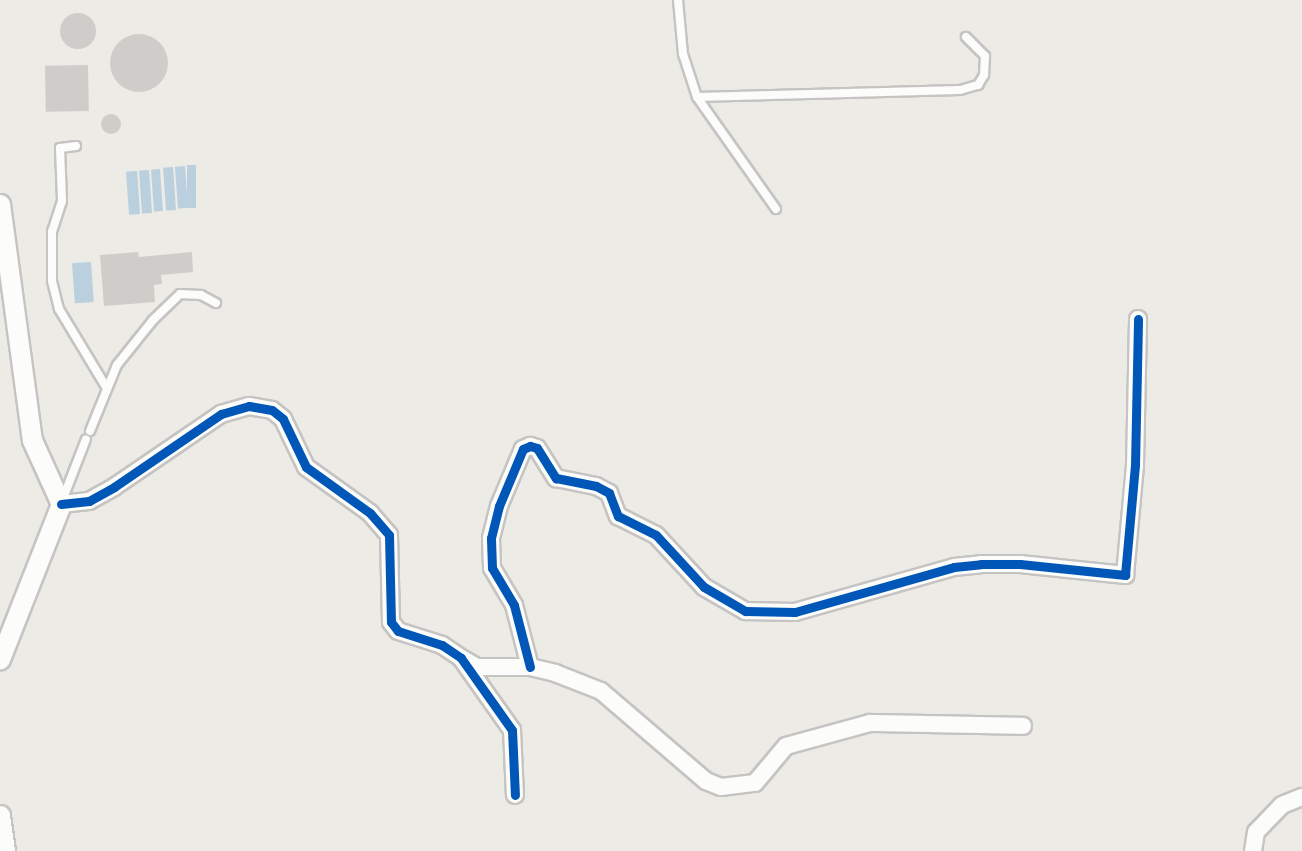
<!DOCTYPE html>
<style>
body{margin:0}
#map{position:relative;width:1302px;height:851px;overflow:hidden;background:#ecebe6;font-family:Commissioner,sans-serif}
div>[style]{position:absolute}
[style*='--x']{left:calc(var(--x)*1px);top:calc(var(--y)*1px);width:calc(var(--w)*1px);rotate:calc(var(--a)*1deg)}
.water>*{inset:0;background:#bbd0de;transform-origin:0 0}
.building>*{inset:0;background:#cecdc9;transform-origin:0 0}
.round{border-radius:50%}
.roads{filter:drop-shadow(2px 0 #c5c4c2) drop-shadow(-2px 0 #c5c4c2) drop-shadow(0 2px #c5c4c2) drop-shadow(0 -2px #c5c4c2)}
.service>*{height:8px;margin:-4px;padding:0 4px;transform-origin:4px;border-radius:4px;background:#fcfcfb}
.minor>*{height:16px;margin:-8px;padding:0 8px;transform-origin:8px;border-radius:8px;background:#fcfcfb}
.tertiary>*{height:19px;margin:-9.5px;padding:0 9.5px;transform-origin:9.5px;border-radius:9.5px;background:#fcfcfb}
.cycleway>*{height:9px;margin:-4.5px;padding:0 4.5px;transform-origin:4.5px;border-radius:4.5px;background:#0057b8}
span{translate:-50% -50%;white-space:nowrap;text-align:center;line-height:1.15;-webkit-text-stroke:5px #fff;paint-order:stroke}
</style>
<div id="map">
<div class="water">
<div style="left:187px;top:165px;width:9px;height:43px"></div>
<div style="left:185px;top:166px;width:42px;height:10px;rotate:86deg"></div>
<div style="left:173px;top:167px;width:43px;height:10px;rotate:86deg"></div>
<div style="left:160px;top:169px;width:42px;height:9px;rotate:86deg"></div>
<div style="left:149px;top:170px;width:43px;height:10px;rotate:86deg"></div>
<div style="left:137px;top:171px;width:43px;height:11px;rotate:86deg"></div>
<div style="left:91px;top:262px;width:40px;height:19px;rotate:86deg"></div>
</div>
<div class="building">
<div class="round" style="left:60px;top:13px;width:36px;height:36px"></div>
<div class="round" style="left:110px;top:34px;width:58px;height:58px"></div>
<div style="left:88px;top:65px;width:46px;height:43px;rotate:89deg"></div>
<div class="round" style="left:101px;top:114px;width:20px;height:20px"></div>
<div style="clip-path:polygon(138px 252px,139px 257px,192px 252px,193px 272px,161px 275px,162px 284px,154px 285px,155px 302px,104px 306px,100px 255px)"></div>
</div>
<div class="roads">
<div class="service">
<div style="--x:678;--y:0;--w:54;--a:84.7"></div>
<div style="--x:683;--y:54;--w:45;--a:72"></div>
<div style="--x:697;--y:97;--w:137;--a:54.8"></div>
<div style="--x:697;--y:97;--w:263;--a:-1.5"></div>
<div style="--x:960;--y:90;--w:19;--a:-16"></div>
<div style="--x:978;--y:85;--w:12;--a:-59"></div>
<div style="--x:984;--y:75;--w:19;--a:-87"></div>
<div style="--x:985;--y:56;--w:27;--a:-135"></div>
<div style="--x:76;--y:146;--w:16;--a:173"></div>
<div style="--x:60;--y:148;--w:53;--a:87.8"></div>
<div style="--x:62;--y:201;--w:32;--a:108"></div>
<div style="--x:52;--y:231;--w:50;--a:90"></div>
<div style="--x:52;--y:281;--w:29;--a:76"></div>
<div style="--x:59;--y:309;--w:91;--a:58.9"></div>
<div style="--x:90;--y:431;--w:71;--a:-67.8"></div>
<div style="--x:117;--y:365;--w:58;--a:-51.3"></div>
<div style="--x:153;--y:320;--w:37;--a:-44"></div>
<div style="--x:180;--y:294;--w:21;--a:3"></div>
<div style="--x:201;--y:295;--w:17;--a:28"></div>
<div style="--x:62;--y:501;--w:66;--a:-68.8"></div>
</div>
<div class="minor">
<div style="--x:61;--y:504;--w:28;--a:-6"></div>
<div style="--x:89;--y:501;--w:29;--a:-29"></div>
<div style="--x:114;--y:487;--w:130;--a:-34.3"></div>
<div style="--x:221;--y:414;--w:29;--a:-16"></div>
<div style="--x:249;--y:406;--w:23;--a:10"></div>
<div style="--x:272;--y:410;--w:14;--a:39"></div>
<div style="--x:283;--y:419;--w:53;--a:64.4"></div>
<div style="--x:306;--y:467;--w:79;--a:35.7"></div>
<div style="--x:370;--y:513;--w:29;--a:49"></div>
<div style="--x:389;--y:535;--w:87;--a:88.7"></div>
<div style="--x:391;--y:622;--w:11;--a:52"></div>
<div style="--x:398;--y:631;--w:46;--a:17.7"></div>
<div style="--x:442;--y:645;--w:23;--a:34"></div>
<div style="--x:461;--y:658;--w:88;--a:54.7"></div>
<div style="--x:512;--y:730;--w:65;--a:87.4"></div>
<div style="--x:463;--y:659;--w:16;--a:30"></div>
<div style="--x:477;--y:667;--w:53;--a:0"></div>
<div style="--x:530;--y:667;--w:26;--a:13"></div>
<div style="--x:555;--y:673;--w:49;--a:21.4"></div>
<div style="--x:601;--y:691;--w:138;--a:40.6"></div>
<div style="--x:706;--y:781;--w:16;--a:22"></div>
<div style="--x:721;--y:787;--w:34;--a:-7"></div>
<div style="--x:755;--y:783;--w:48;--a:-50"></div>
<div style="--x:786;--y:746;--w:87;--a:-15.3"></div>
<div style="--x:870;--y:723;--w:153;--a:1.1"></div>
<div style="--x:530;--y:667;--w:64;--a:-104.5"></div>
<div style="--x:514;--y:605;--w:43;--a:-120.7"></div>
<div style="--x:492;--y:568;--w:30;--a:-92"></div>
<div style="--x:491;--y:538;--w:33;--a:-76"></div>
<div style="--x:499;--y:506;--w:62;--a:-67.2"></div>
<div style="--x:523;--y:449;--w:8;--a:-23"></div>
<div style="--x:530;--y:446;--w:7;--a:16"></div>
<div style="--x:537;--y:448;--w:36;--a:58"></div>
<div style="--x:556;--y:478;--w:41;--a:11.3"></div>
<div style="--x:596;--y:486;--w:15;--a:28"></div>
<div style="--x:609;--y:493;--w:25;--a:69"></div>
<div style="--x:618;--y:516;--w:42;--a:26.6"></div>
<div style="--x:656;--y:535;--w:71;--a:47.3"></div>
<div style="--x:704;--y:587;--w:48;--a:30.3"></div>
<div style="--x:745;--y:611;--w:50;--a:1.1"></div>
<div style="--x:795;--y:612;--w:165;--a:-15.8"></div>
<div style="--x:954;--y:567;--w:27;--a:-6"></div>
<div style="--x:981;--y:564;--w:39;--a:0"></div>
<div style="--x:1020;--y:564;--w:106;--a:6"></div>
<div style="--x:1125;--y:575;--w:110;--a:-84.8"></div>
<div style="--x:1135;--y:465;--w:146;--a:-88.8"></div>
<div style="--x:1253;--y:851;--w:19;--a:-81"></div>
<div style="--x:1256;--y:832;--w:37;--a:-46"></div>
<div style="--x:1282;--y:805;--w:22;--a:-22"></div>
</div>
<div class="tertiary">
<div style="--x:0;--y:204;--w:238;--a:82.3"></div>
<div style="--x:32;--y:440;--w:70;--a:65.6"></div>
<div style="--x:61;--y:504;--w:167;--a:111.5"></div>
<div style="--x:0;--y:815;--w:36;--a:82"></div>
</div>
</div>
<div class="cycleway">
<div style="--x:61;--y:504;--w:28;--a:-6"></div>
<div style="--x:89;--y:501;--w:29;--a:-29"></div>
<div style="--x:114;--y:487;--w:130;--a:-34.3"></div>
<div style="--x:221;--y:414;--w:29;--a:-16"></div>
<div style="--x:249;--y:406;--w:23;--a:10"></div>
<div style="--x:272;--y:410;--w:14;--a:39"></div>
<div style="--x:283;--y:419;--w:53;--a:64.4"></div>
<div style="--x:306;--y:467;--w:79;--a:35.7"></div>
<div style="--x:370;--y:513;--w:29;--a:49"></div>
<div style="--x:389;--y:535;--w:87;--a:88.7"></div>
<div style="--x:391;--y:622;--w:11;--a:52"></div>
<div style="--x:398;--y:631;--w:46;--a:17.7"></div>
<div style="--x:442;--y:645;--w:23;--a:34"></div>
<div style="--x:461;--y:658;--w:88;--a:54.7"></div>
<div style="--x:512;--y:730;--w:65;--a:87.4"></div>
<div style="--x:530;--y:667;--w:64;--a:-104.5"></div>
<div style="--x:514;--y:605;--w:43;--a:-120.7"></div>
<div style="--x:492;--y:568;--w:30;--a:-92"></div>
<div style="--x:491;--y:538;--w:33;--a:-76"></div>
<div style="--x:499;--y:506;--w:62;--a:-67.2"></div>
<div style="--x:523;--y:449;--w:8;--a:-23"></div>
<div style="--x:530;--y:446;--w:7;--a:16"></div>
<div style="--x:537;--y:448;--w:36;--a:58"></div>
<div style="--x:556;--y:478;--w:41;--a:11.3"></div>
<div style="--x:596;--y:486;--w:15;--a:28"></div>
<div style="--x:609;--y:493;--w:25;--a:69"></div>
<div style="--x:618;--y:516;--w:42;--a:26.6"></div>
<div style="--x:656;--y:535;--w:71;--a:47.3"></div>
<div style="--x:704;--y:587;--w:48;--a:30.3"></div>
<div style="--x:745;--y:611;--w:50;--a:1.1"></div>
<div style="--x:795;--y:612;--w:165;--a:-15.8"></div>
<div style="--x:954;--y:567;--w:27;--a:-6"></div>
<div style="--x:981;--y:564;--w:39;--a:0"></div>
<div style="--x:1020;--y:564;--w:106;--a:6"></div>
<div style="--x:1125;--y:575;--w:110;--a:-84.8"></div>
<div style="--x:1135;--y:465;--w:146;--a:-88.8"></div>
</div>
</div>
